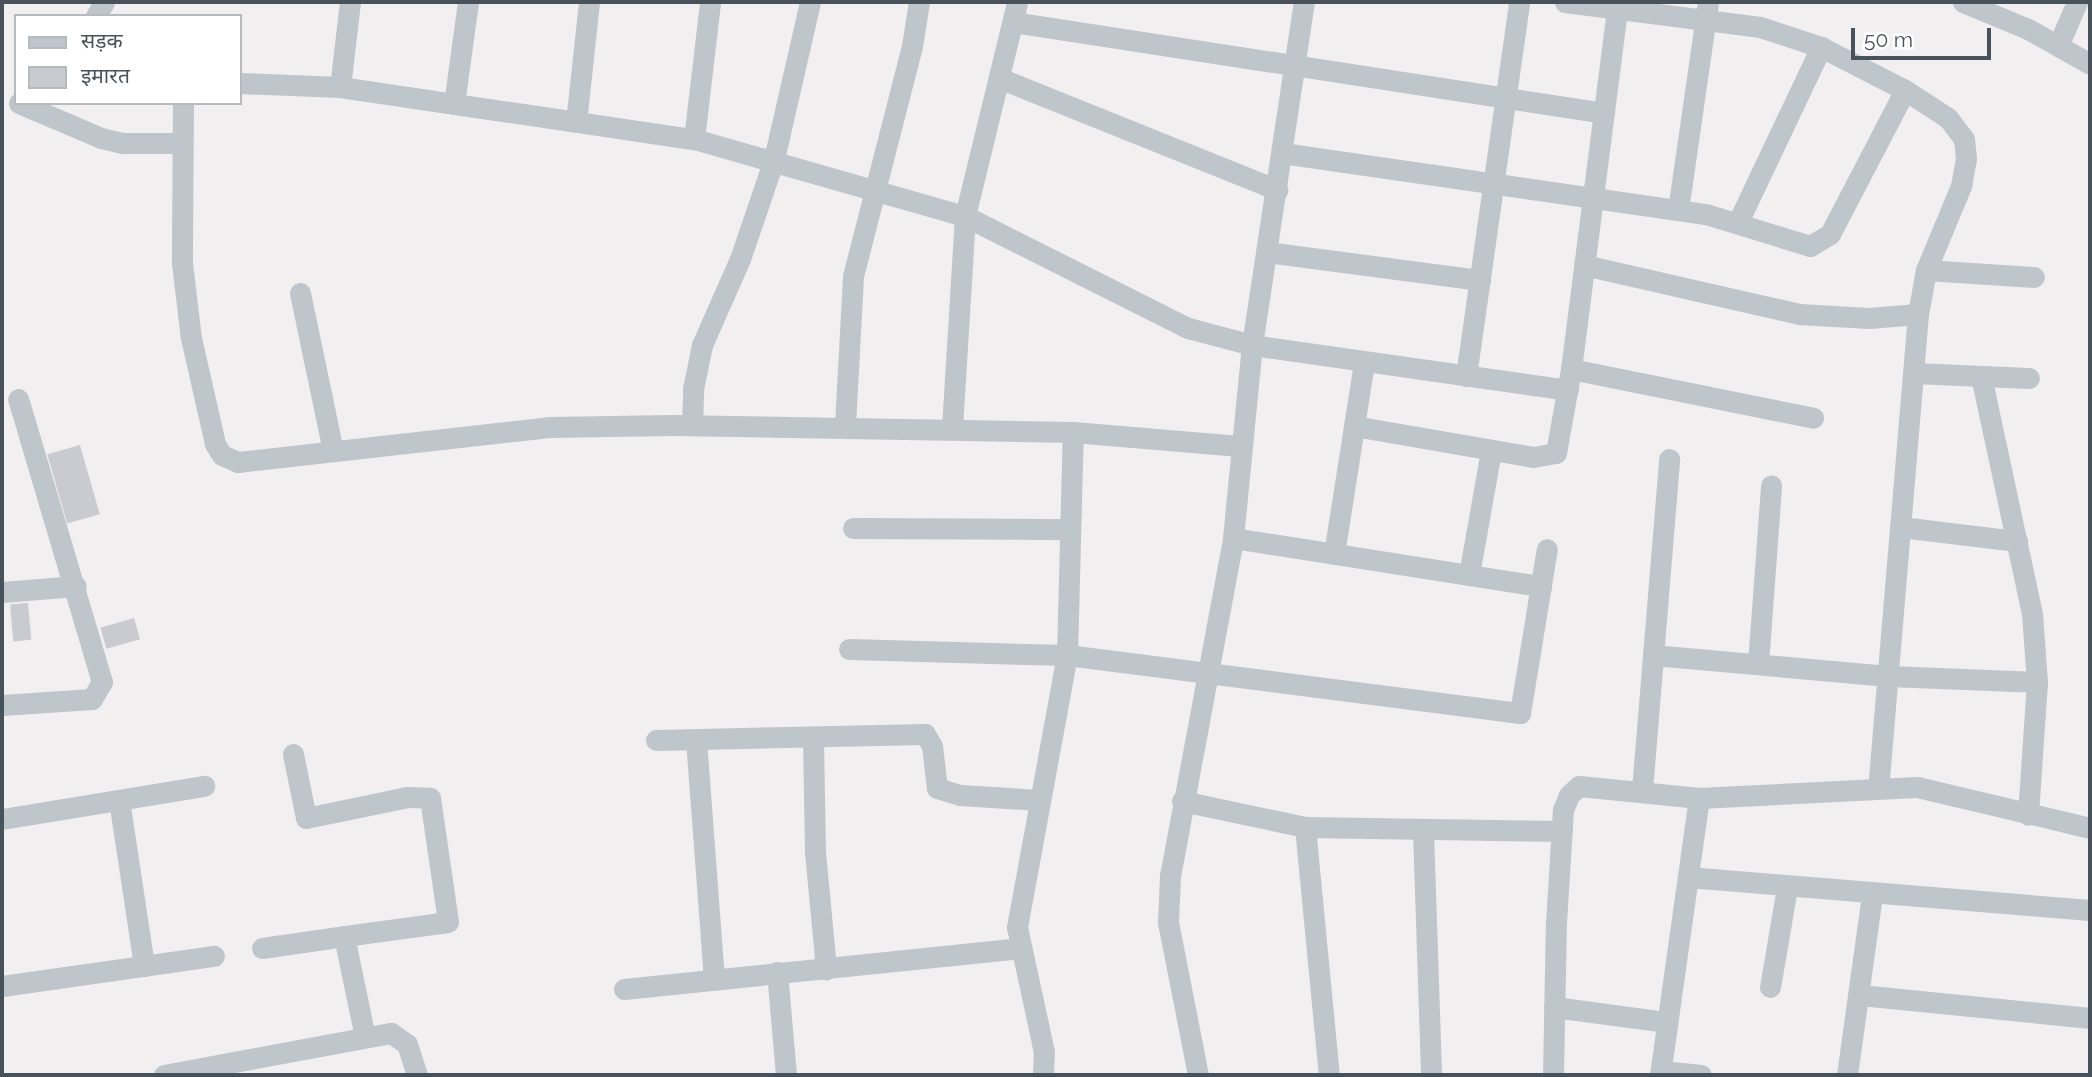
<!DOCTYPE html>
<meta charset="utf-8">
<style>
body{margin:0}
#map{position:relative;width:2092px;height:1077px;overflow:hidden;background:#f1efef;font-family:Raleway,"Noto Sans Devanagari",sans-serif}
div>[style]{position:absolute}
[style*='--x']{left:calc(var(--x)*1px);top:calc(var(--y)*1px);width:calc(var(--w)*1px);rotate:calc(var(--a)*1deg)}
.building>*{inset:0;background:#c9cbd1;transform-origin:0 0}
.minor>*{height:21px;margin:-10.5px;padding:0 10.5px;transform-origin:10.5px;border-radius:10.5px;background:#bec6cc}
span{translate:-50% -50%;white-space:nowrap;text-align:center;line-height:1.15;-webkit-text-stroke:6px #fff;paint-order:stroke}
.frame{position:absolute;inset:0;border:4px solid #48525a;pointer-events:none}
.legend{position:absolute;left:14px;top:14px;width:228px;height:91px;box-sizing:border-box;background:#fff;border:2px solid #b6babd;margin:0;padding:9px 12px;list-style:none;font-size:21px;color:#48525a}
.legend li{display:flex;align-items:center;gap:14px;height:35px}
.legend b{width:35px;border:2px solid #b6babd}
.scale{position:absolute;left:1851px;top:28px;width:140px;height:32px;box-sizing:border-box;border:4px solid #48525a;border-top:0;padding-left:9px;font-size:21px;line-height:24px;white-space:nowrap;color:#48525a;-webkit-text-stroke:5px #fff;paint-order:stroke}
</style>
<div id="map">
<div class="building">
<div style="left:80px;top:445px;width:72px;height:34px;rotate:74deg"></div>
<div style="left:28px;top:603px;width:37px;height:18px;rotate:85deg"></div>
<div style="left:134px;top:618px;width:22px;height:35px;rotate:74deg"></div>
</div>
<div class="minor">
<div style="--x:1565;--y:2;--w:197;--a:7.3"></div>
<div style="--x:1760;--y:27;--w:64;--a:18.2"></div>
<div style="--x:1821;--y:47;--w:94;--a:27.1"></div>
<div style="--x:1905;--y:90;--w:51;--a:33.1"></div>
<div style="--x:1948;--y:118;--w:26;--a:53"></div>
<div style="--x:1964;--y:139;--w:19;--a:84"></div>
<div style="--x:1966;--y:158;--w:28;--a:100"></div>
<div style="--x:1961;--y:186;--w:91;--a:112.6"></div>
<div style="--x:1926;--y:270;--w:45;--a:100.3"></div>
<div style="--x:1918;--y:314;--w:475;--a:94.8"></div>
<div style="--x:1963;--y:2;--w:70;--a:22.6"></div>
<div style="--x:2028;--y:29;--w:71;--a:29.4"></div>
<div style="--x:96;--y:16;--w:16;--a:-60"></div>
<div style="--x:1013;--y:22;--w:598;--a:8.75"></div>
<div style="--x:2058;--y:46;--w:48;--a:-66.6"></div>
<div style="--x:999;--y:78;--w:300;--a:21.9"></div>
<div style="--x:240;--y:83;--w:100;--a:2.3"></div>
<div style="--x:340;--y:87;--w:358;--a:8.4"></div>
<div style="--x:694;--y:139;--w:282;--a:15.9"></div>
<div style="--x:965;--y:216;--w:250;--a:26.7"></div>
<div style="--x:1188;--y:328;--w:66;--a:14.9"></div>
<div style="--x:1252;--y:345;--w:319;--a:8.1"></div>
<div style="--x:340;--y:87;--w:86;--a:-83.3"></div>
<div style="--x:19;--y:103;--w:89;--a:23.1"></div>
<div style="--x:101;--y:138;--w:23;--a:13"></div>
<div style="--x:123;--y:143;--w:59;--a:0"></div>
<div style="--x:183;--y:103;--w:160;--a:90.4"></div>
<div style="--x:182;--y:263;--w:76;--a:83.2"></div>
<div style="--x:191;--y:338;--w:109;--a:77.2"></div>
<div style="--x:215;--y:444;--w:13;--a:58"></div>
<div style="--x:222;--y:455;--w:17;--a:24"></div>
<div style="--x:238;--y:462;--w:313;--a:-6.4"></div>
<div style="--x:549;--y:427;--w:124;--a:-0.9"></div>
<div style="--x:673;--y:425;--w:400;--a:1"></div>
<div style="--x:1073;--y:432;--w:167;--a:4.8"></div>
<div style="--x:454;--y:104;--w:103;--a:-82.2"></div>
<div style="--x:576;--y:122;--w:121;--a:-83.8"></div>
<div style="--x:694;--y:139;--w:138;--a:-83.3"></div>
<div style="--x:1282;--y:153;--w:428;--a:8.2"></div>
<div style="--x:1706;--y:214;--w:109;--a:17.1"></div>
<div style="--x:1810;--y:246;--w:23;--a:-31"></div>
<div style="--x:1830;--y:234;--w:162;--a:-62.5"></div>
<div style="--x:1678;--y:210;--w:210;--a:-81.8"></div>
<div style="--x:1738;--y:222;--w:194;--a:-64.6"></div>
<div style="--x:1267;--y:252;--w:215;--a:7.5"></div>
<div style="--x:1584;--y:265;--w:221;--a:12.8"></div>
<div style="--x:1799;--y:314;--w:70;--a:3.3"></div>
<div style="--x:1869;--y:318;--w:49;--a:-4.7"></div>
<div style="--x:1926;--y:270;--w:108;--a:3.7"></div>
<div style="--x:300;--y:293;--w:161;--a:78.2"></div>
<div style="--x:1571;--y:369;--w:247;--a:11.4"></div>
<div style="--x:1913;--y:373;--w:116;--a:2.5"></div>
<div style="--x:1466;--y:376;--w:378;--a:-81.9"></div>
<div style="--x:1981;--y:376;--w:242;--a:77.9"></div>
<div style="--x:2032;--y:613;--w:69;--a:85.9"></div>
<div style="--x:2037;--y:682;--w:133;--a:93.9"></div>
<div style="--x:692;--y:425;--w:36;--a:-88"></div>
<div style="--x:693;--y:389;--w:45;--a:-78.4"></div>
<div style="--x:702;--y:345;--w:94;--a:-66.2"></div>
<div style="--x:740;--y:259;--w:106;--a:-71.2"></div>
<div style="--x:774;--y:159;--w:161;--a:-77.1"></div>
<div style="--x:845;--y:425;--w:149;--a:-86.9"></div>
<div style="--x:853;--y:276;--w:237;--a:-75.6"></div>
<div style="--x:912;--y:46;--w:45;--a:-81"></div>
<div style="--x:1354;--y:426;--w:182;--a:9.8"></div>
<div style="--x:1533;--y:457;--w:23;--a:-10"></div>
<div style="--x:1556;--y:453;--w:85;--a:-79.9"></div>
<div style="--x:1571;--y:369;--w:370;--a:-82.7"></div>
<div style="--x:952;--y:428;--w:212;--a:-86.5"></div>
<div style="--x:965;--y:216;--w:220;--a:-76.3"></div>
<div style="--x:1901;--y:527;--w:117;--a:6.9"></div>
<div style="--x:853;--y:528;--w:216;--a:0.3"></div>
<div style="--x:1233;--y:538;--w:312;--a:8.9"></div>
<div style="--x:1334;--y:554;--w:194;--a:-81.1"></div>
<div style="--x:1469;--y:575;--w:127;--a:-80"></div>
<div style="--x:2;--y:592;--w:74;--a:-4.6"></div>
<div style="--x:849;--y:649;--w:218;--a:1.6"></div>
<div style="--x:1067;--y:655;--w:457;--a:7.3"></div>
<div style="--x:1520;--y:713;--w:166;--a:-80.7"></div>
<div style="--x:1653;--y:655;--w:236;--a:5.1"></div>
<div style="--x:1888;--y:676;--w:149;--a:2.3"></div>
<div style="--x:1758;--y:664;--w:179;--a:-85.8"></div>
<div style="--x:2;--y:705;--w:90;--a:-3.8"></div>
<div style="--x:92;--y:699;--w:20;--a:-60"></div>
<div style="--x:102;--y:682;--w:295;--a:-106.5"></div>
<div style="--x:813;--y:738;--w:114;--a:89"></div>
<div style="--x:815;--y:852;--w:118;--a:84.6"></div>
<div style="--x:656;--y:740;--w:269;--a:-1.3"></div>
<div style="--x:925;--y:734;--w:14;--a:60"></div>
<div style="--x:932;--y:746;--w:42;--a:83.2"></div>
<div style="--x:937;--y:788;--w:24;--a:17"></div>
<div style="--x:960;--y:795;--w:79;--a:3.6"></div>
<div style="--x:696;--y:740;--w:240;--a:85.7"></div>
<div style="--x:293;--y:754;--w:65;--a:78.5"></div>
<div style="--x:306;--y:818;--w:103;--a:-11.7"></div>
<div style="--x:407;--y:797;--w:23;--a:2"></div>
<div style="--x:430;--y:798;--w:125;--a:81.7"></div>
<div style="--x:448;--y:922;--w:105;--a:172.3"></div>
<div style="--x:344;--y:936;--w:103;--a:78.3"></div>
<div style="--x:1642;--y:790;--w:332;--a:-85.3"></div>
<div style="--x:119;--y:800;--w:168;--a:81.4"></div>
<div style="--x:1182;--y:801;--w:126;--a:11.9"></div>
<div style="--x:1305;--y:827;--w:257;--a:0.9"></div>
<div style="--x:2;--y:819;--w:205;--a:-9.3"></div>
<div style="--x:1305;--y:827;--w:249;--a:84.5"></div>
<div style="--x:1423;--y:831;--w:244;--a:88.1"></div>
<div style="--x:1688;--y:877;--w:403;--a:4.7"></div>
<div style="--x:262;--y:948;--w:83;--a:-8.3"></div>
<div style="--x:777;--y:972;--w:103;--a:85"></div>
<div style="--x:2;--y:986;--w:214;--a:-8.1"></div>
<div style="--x:1770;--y:987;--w:100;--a:-80.3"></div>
<div style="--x:624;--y:989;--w:398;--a:-5.9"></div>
<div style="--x:1860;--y:995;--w:231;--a:5.7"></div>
<div style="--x:1554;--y:1007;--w:114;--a:7.6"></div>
<div style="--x:1661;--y:1071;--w:40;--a:5.7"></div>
<div style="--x:164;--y:1075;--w:231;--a:-10.5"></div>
<div style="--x:391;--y:1033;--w:19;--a:35"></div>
<div style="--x:407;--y:1044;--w:33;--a:72"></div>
<div style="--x:1043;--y:1075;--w:23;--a:-88"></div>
<div style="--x:1044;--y:1052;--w:128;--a:-102.2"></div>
<div style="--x:1017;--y:927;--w:277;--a:-79.6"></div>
<div style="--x:1067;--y:655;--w:223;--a:-88.5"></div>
<div style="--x:1198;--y:1075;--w:156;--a:-101.1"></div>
<div style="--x:1168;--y:922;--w:46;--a:-87.5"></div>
<div style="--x:1170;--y:876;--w:344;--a:-79.4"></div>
<div style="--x:1233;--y:538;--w:194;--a:-84.4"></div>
<div style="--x:1252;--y:345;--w:347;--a:-81.4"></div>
<div style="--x:1553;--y:1075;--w:152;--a:-88.9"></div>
<div style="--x:1556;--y:923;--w:113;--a:-86.5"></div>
<div style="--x:1563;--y:810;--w:16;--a:-68"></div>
<div style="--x:1569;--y:795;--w:13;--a:-42"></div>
<div style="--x:1579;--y:786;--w:121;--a:5.7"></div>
<div style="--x:1699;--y:798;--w:218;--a:-2.9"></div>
<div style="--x:1917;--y:787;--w:178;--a:13.3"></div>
<div style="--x:1660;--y:1075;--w:280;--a:-82"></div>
<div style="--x:1847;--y:1075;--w:182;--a:-82.1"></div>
</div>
<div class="frame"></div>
<ul class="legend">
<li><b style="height:9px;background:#bec6cc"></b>सड़क</li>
<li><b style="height:19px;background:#c9cbd1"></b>इमारत</li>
</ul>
<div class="scale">50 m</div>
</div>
